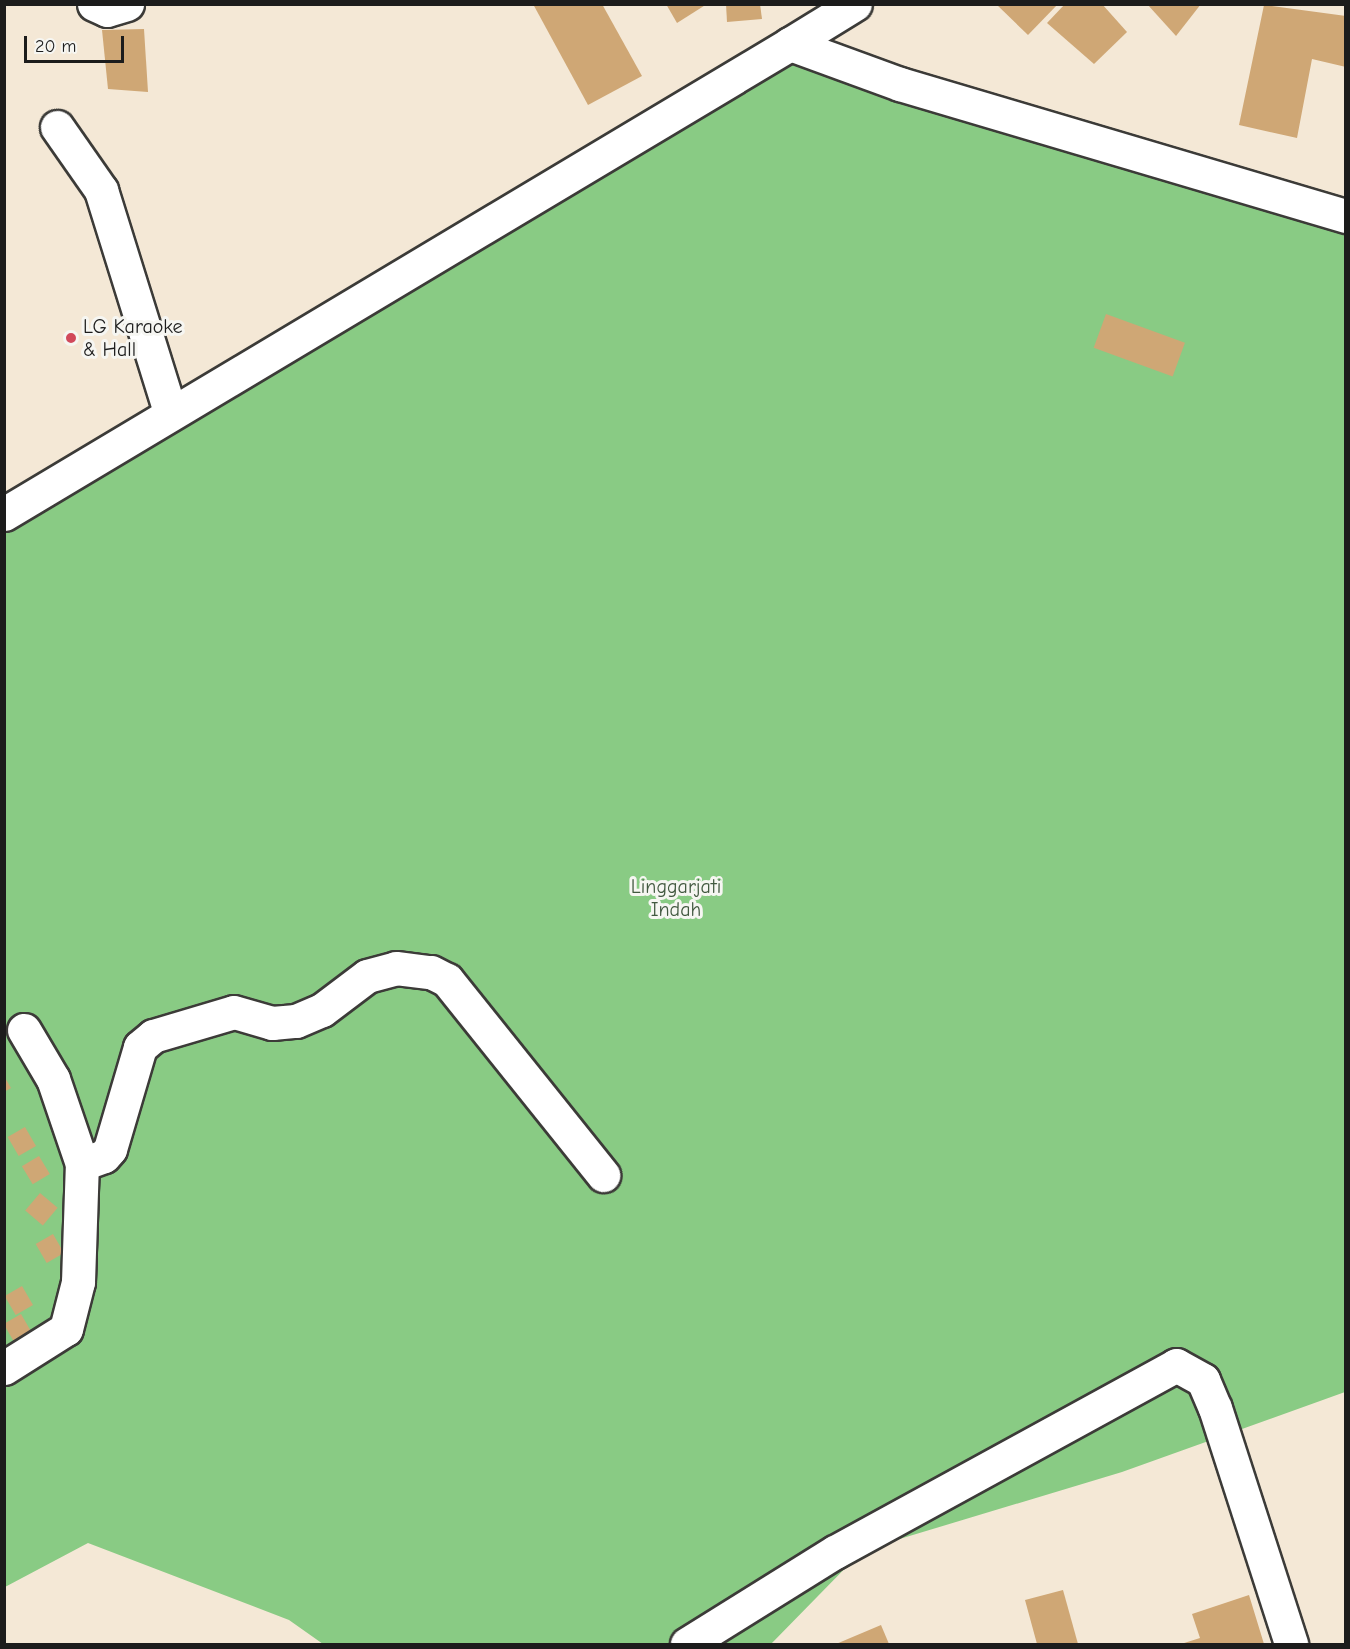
<!DOCTYPE html>
<style>
body{margin:0}
#map{position:relative;width:1350px;height:1649px;overflow:hidden;background:#f4e8d6;font-family:"Comic Neue",sans-serif}
div>[style]{position:absolute}
[style*='--x']{left:calc(var(--x)*1px);top:calc(var(--y)*1px);width:calc(var(--w)*1px);rotate:calc(var(--a)*1deg)}
.green>*{inset:0;background:#89cb84}
.building>*{inset:0;background:#cfa775;transform-origin:0 0}
.roads{filter:drop-shadow(2px 0 #3c3b38) drop-shadow(-2px 0 #3c3b38) drop-shadow(0 2px #3c3b38) drop-shadow(0 -2px #3c3b38)}
.minor>*{height:33px;margin:-16.5px;padding:0 16.5px;transform-origin:16.5px;border-radius:16.5px;background:#fff}
.tertiary>*{height:33px;margin:-16.5px;padding:0 16.5px;transform-origin:16.5px;border-radius:16.5px;background:#fff}
.dots>*{width:16px;height:16px;translate:-50% -50%;box-sizing:border-box;border:3px solid #f6f6f2;border-radius:50%}
span{translate:-50% -50%;white-space:nowrap;text-align:center;line-height:1.15;-webkit-text-stroke:6px #f6f6f2;paint-order:stroke}
.poi-label{font-size:20px;color:#1c1c1c}
.left{translate:0 -50%;text-align:left}
.park-label{font-size:20px;color:#425940}
.frame{position:absolute;inset:0;border:6px solid #1c1c1c;pointer-events:none}
.scale{position:absolute;left:24px;top:36px;width:100px;height:27px;box-sizing:border-box;border:3px solid #1c1c1c;border-top:0;padding-left:8px;font-size:18px;line-height:21px;white-space:nowrap;color:#1c1c1c;-webkit-text-stroke:4px #f6f6f2;paint-order:stroke}
</style>
<div id="map">
<div class="green">
<div style="clip-path:polygon(770px 55px,1345px 231px,1345px 1392px,1122px 1472px,863px 1550px,771px 1644px,323px 1644px,289px 1620px,88px 1543px,5px 1587px,5px 523px)"></div>
</div>
<div class="building">
<div style="clip-path:polygon(533px 4px,602px 4px,642px 76px,588px 105px)"></div>
<div style="clip-path:polygon(666px 4px,707px 4px,677px 23px)"></div>
<div style="clip-path:polygon(726px 4px,760px 4px,762px 19px,727px 22px)"></div>
<div style="clip-path:polygon(996px 4px,1058px 4px,1028px 35px)"></div>
<div style="clip-path:polygon(1065px 4px,1102px 4px,1127px 32px,1094px 64px,1047px 23px)"></div>
<div style="clip-path:polygon(1147px 4px,1201px 4px,1176px 36px)"></div>
<div style="clip-path:polygon(1264px 5px,1346px 16px,1346px 67px,1312px 59px,1297px 138px,1239px 125px)"></div>
<div style="clip-path:polygon(144px 29px,148px 92px,108px 89px,102px 30px)"></div>
<div style="left:1106px;top:314px;width:84px;height:36px;rotate:20deg"></div>
<div style="clip-path:polygon(4px 1076px,11px 1088px,4px 1092px)"></div>
<div style="left:25px;top:1127px;width:22px;height:20px;rotate:60deg"></div>
<div style="left:39px;top:1156px;width:21px;height:20px;rotate:59deg"></div>
<div style="left:40px;top:1193px;width:23px;height:23px;rotate:40deg"></div>
<div style="left:53px;top:1234px;width:22px;height:20px;rotate:60deg"></div>
<div style="left:22px;top:1286px;width:22px;height:20px;rotate:60deg"></div>
<div style="left:21px;top:1314px;width:22px;height:20px;rotate:60deg"></div>
<div style="clip-path:polygon(1063px 1590px,1078px 1644px,1037px 1644px,1025px 1600px)"></div>
<div style="clip-path:polygon(1249px 1595px,1264px 1644px,1181px 1644px,1200px 1638px,1192px 1614px)"></div>
<div style="clip-path:polygon(881px 1625px,889px 1644px,836px 1644px)"></div>
</div>
<div class="roads">
<div class="minor">
<div style="--x:94;--y:4;--w:14;--a:25"></div>
<div style="--x:107;--y:10;--w:21;--a:-17"></div>
<div style="--x:790;--y:44;--w:76;--a:-31.6"></div>
<div style="--x:57;--y:127;--w:77;--a:55.1"></div>
<div style="--x:101;--y:190;--w:232;--a:72.7"></div>
<div style="--x:82;--y:1164;--w:23;--a:-20"></div>
<div style="--x:104;--y:1156;--w:9;--a:-49"></div>
<div style="--x:110;--y:1149;--w:106;--a:-73.6"></div>
<div style="--x:140;--y:1047;--w:17;--a:-40"></div>
<div style="--x:153;--y:1036;--w:84;--a:-16.5"></div>
<div style="--x:234;--y:1012;--w:40;--a:16"></div>
<div style="--x:272;--y:1023;--w:24;--a:-5"></div>
<div style="--x:296;--y:1021;--w:28;--a:-23"></div>
<div style="--x:322;--y:1010;--w:56;--a:-37.1"></div>
<div style="--x:367;--y:976;--w:30;--a:-15"></div>
<div style="--x:396;--y:968;--w:35;--a:7"></div>
<div style="--x:431;--y:972;--w:18;--a:27"></div>
<div style="--x:447;--y:980;--w:250;--a:51.3"></div>
<div style="--x:4;--y:1368;--w:73;--a:-32.2"></div>
<div style="--x:66;--y:1329;--w:49;--a:-75.7"></div>
<div style="--x:78;--y:1282;--w:118;--a:-88.1"></div>
<div style="--x:82;--y:1164;--w:90;--a:-108.8"></div>
<div style="--x:53;--y:1079;--w:57;--a:-120.6"></div>
<div style="--x:687;--y:1644;--w:174;--a:-31.9"></div>
<div style="--x:835;--y:1552;--w:389;--a:-28.7"></div>
<div style="--x:1176;--y:1365;--w:31;--a:29"></div>
<div style="--x:1203;--y:1380;--w:30;--a:67"></div>
<div style="--x:1215;--y:1408;--w:248;--a:72.1"></div>
</div>
<div class="tertiary">
<div style="--x:4;--y:514;--w:916;--a:-30.88"></div>
<div style="--x:790;--y:44;--w:117;--a:20"></div>
<div style="--x:900;--y:84;--w:465;--a:16.5"></div>
</div>
</div>
<div class="dots">
<div style="left:71px;top:338px;background:#d1495b"></div>
</div>
<div class="poi-label">
<span class="left" style="left:83px;top:338px">LG Karaoke<br>&amp; Hall</span>
</div>
<div class="park-label">
<span style="left:676px;top:898px">Linggarjati<br>Indah</span>
</div>
<div class="frame"></div>
<div class="scale">20 m</div>
</div>
